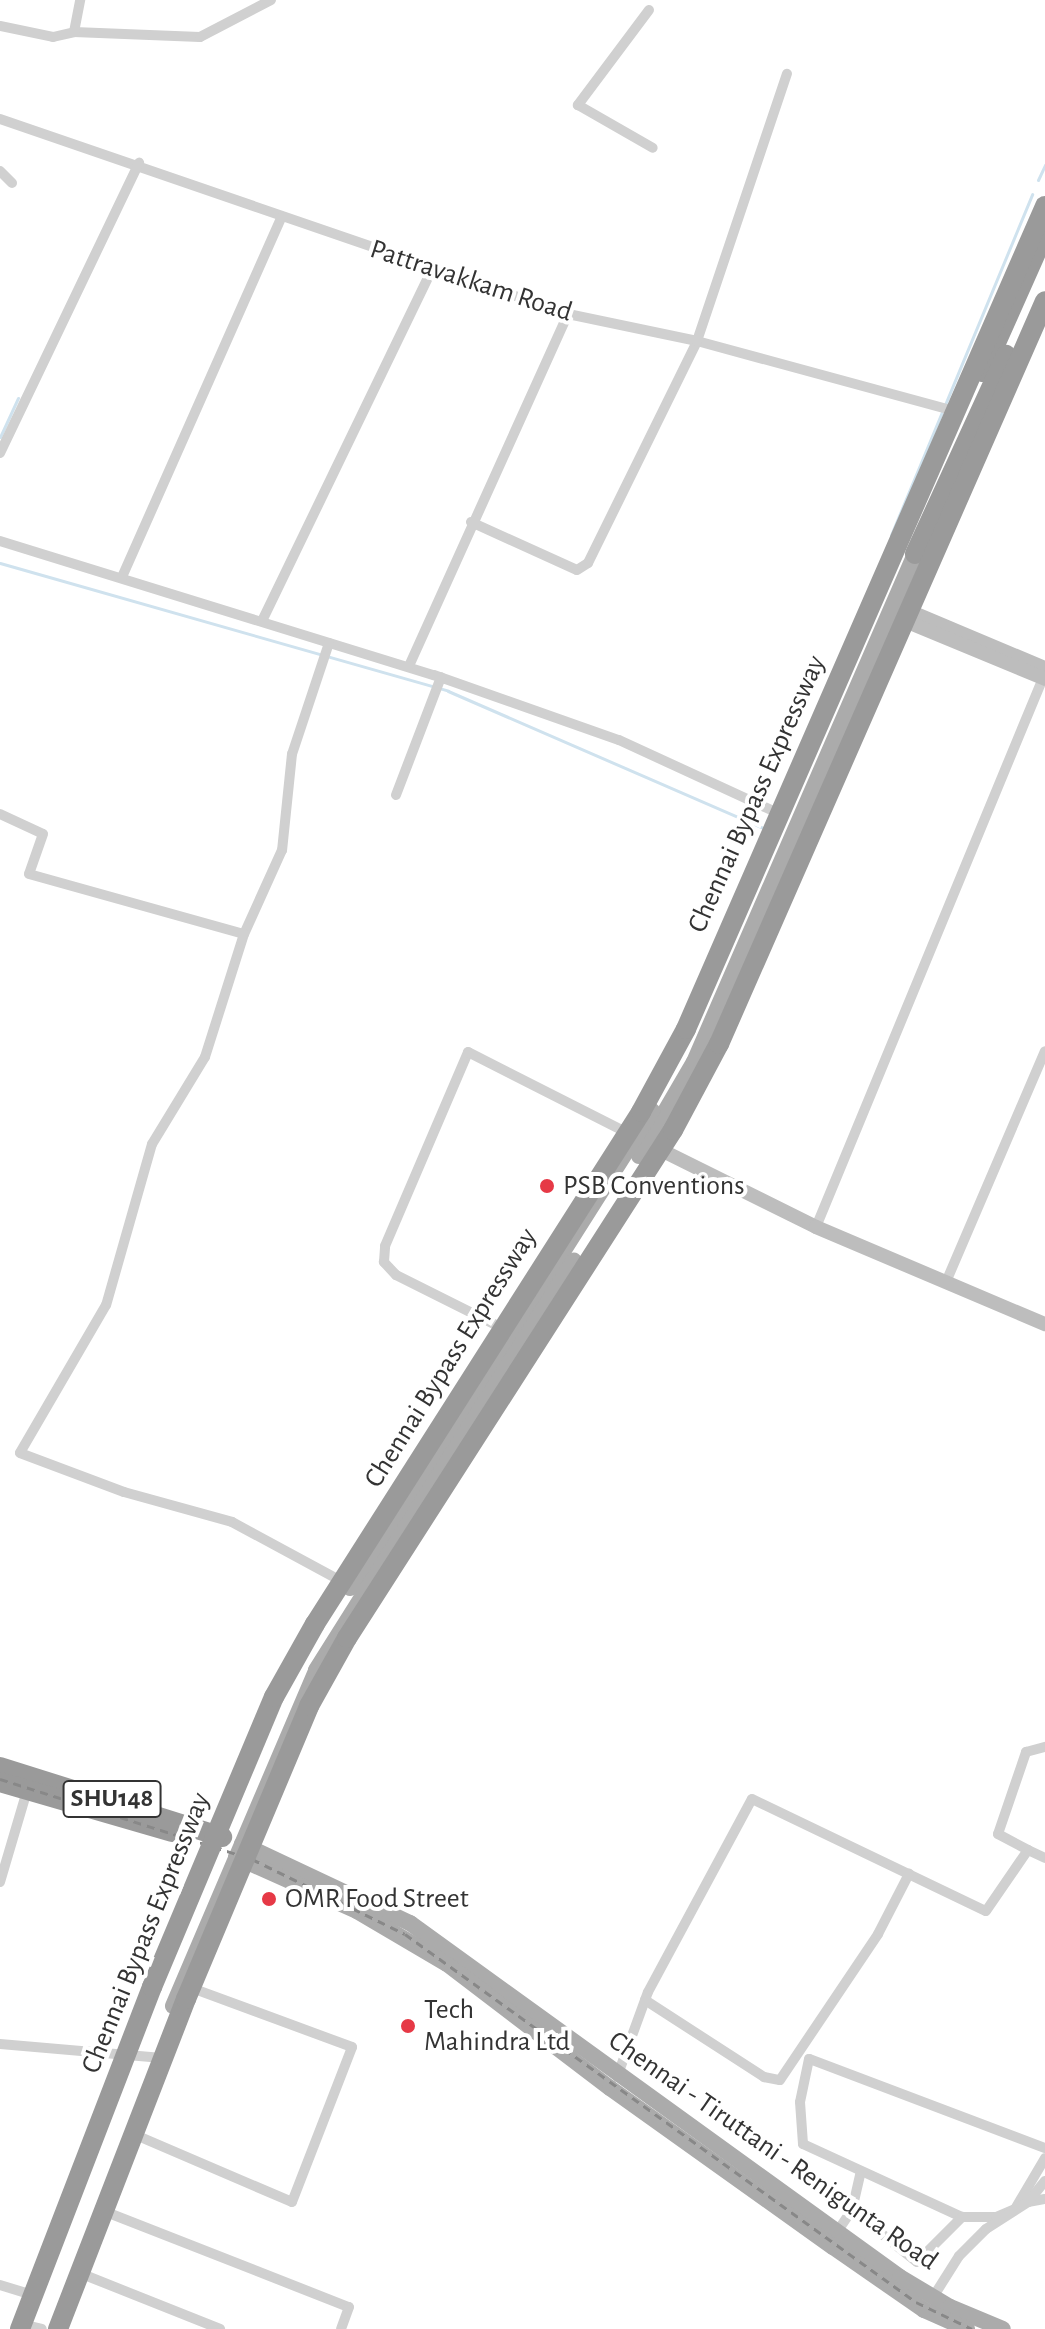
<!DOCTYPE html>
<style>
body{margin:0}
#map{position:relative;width:1045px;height:2329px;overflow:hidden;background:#fff;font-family:"Alegreya Sans",sans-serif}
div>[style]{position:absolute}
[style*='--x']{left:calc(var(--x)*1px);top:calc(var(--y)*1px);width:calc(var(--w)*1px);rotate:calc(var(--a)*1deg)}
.stream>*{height:3px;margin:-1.5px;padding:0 1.5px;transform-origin:1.5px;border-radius:1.5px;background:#cfe2ee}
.street>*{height:10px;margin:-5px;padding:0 5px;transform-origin:5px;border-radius:5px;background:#d0d0d0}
.secondary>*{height:14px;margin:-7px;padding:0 7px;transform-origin:7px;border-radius:7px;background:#bdbdbd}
.primary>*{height:16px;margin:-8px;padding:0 8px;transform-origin:8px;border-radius:8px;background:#ababab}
.highway>*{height:20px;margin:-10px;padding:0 10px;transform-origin:10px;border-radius:10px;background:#9a9a9a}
.rail>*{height:3px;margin-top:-1.5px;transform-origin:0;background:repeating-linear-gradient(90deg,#888 0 8px,transparent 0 14px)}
.highway-bridge>*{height:20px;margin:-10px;padding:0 10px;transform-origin:10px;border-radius:10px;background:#9a9a9a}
.dots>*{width:22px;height:22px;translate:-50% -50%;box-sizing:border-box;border:4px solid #fff;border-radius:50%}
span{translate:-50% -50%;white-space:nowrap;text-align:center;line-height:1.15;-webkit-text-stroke:8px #fff;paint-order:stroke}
.shield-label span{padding:2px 6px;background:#fff;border:2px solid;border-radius:6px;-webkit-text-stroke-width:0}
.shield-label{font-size:26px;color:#333;font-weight:700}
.street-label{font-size:28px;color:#333}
.poi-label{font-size:28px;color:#333}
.left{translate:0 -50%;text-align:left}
</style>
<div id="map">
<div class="stream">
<div style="--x:1038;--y:180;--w:17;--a:-65"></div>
<div style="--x:0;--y:437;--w:43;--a:-65.2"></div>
<div style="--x:891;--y:535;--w:369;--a:-67.5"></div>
<div style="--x:0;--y:563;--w:466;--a:15.9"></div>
<div style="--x:448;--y:691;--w:347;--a:23.5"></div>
</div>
<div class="street">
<div style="--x:649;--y:10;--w:119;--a:126.8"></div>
<div style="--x:578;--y:105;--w:86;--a:29.8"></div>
<div style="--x:0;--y:26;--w:54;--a:11.7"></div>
<div style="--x:53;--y:37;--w:22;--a:-13"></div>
<div style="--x:74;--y:32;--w:126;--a:2.3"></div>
<div style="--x:200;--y:37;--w:80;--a:-27.5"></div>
<div style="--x:74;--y:32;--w:33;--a:-79"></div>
<div style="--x:0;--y:119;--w:601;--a:18.95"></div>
<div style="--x:568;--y:314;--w:132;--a:11.8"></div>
<div style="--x:697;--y:341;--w:263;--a:15.2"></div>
<div style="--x:0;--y:171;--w:17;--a:45"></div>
<div style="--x:0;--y:453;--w:322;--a:-64.4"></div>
<div style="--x:471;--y:522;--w:116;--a:24.4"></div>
<div style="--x:577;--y:570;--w:13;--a:-32"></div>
<div style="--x:588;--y:563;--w:247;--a:-63.8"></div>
<div style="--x:697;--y:341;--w:282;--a:-71.4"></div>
<div style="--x:0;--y:541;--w:454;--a:17.2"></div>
<div style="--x:434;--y:675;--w:196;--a:19.4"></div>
<div style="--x:619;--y:740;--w:179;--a:24.7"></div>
<div style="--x:122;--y:577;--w:393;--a:-66.1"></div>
<div style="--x:262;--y:621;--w:391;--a:-64.2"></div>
<div style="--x:329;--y:643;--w:117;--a:108.4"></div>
<div style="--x:292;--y:754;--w:97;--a:95.9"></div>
<div style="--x:282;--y:850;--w:92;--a:114.3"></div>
<div style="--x:244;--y:934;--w:129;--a:107.6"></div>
<div style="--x:205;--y:1057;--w:102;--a:121.3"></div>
<div style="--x:152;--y:1144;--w:167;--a:105.9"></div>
<div style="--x:106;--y:1305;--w:171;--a:120.2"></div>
<div style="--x:20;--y:1453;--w:111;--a:20.6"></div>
<div style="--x:124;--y:1492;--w:112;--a:15.5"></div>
<div style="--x:232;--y:1522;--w:128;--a:28.4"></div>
<div style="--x:409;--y:666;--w:386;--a:-65.7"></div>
<div style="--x:396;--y:795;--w:126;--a:-69.1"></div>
<div style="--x:0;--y:814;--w:47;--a:24.9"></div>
<div style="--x:43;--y:834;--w:42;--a:109.3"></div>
<div style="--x:29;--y:874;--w:223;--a:15.6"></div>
<div style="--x:816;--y:1227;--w:594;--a:-67.54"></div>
<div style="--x:946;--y:1282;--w:251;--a:-66.8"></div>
<div style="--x:506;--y:1330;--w:123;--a:-153.4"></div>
<div style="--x:396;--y:1275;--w:18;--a:-133"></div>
<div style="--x:384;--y:1262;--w:16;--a:-86"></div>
<div style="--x:385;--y:1246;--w:211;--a:-66.8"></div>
<div style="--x:468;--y:1052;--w:179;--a:26.9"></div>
<div style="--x:1028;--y:1850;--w:19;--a:25"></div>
<div style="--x:0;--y:1882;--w:95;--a:-73.5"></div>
<div style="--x:645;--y:2000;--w:142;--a:32.9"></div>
<div style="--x:764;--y:2077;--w:16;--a:11"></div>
<div style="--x:780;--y:2080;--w:176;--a:-56.1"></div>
<div style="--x:878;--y:1934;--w:68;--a:-62.7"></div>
<div style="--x:0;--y:2044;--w:154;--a:4.9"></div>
<div style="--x:617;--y:2077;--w:90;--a:-70"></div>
<div style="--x:648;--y:1992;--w:219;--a:-61.7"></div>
<div style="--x:752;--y:1799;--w:259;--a:25.6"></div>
<div style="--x:986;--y:1911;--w:74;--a:-55.5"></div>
<div style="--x:1028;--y:1850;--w:34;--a:-152"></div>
<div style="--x:998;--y:1834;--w:87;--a:-71.1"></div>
<div style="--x:1026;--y:1752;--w:20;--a:-15"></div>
<div style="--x:131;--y:2133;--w:175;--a:23.2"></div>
<div style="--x:292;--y:2202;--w:166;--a:-68.8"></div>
<div style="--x:352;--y:2047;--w:174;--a:-159.8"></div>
<div style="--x:1045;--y:2148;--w:252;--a:-159.3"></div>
<div style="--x:809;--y:2059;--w:44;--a:101.8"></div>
<div style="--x:800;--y:2102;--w:42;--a:85.9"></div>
<div style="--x:803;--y:2144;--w:175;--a:24.7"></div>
<div style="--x:962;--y:2217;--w:34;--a:0"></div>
<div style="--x:996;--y:2217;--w:21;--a:-23"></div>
<div style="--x:1015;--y:2209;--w:59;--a:-59.5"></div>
<div style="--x:1028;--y:2202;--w:17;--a:-10"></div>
<div style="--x:101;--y:2210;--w:266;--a:21.4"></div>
<div style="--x:349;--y:2307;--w:23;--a:110"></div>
<div style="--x:852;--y:2210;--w:83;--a:38.7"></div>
<div style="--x:917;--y:2262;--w:64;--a:-45"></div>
<div style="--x:837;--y:2232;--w:27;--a:-56"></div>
<div style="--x:852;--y:2210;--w:39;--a:-77"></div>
<div style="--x:77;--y:2272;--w:154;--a:21.7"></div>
<div style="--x:0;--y:2285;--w:38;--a:17"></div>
<div style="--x:930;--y:2302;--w:54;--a:-57.8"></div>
<div style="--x:959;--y:2256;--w:38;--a:-45"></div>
<div style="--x:986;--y:2229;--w:50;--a:-32.7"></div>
<div style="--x:1028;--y:2202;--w:27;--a:-51"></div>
<div style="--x:30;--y:2326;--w:12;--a:14"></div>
</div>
<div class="secondary">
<div style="--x:902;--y:608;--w:155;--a:22.8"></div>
<div style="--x:898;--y:618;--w:159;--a:22.5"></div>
<div style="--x:655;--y:1147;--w:180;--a:26.4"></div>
<div style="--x:816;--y:1227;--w:249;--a:23"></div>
</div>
<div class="primary">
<div style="--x:639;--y:1156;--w:109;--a:-59.7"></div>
<div style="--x:694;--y:1062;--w:554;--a:-66.49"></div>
<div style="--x:915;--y:554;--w:9;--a:-13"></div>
<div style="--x:350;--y:1588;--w:565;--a:-57.66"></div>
<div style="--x:242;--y:1844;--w:186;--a:25.2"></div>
<div style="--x:410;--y:1923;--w:604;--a:35.85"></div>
<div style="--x:900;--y:2277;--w:58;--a:31"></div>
<div style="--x:950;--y:2307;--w:57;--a:22.5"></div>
<div style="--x:236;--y:1857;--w:133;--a:24.1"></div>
<div style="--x:357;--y:1911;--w:104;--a:30.5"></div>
<div style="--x:447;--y:1964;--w:205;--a:37.3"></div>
<div style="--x:610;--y:2088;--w:274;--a:35.5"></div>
<div style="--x:833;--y:2247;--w:111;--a:34.7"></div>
<div style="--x:924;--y:2310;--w:47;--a:23.8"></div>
<div style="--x:173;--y:2006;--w:365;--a:-66.9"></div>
<div style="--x:316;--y:1670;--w:484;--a:-57.8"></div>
</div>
<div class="highway">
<div style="--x:983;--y:372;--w:152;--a:-66"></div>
<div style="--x:915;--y:554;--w:219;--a:-65.4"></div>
<div style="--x:0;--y:1767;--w:233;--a:17.5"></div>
<div style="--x:0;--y:1782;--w:179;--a:16.2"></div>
</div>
<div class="rail">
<div style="--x:0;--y:1779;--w:264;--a:17.6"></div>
<div style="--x:252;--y:1859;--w:170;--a:26.1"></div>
<div style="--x:405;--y:1934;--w:630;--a:35.76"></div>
<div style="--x:916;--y:2302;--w:62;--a:25.7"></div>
</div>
<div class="highway-bridge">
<div style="--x:20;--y:2329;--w:367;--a:-68.9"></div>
<div style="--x:152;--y:1987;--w:315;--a:-67.2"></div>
<div style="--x:274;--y:1697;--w:84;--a:-60.7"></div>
<div style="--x:315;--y:1624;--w:607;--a:-57.51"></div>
<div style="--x:641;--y:1112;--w:94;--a:-61.5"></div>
<div style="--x:686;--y:1029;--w:898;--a:-66.43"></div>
<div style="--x:58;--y:2329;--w:354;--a:-68.8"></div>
<div style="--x:186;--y:1999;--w:318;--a:-67.2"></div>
<div style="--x:309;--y:1706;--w:78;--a:-60.8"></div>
<div style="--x:347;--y:1638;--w:604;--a:-57.31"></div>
<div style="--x:673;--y:1130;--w:98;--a:-61.9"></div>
<div style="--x:719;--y:1044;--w:811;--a:-66.31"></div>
</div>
<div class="dots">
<div style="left:547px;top:1186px;background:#e63946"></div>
<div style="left:269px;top:1899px;background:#e63946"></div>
<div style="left:408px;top:2026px;background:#e63946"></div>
</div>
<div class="shield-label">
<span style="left:112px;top:1799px">SHU148</span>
</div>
<div class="street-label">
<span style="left:471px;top:281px;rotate:18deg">Pattravakkam Road</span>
<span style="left:757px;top:794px;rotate:-66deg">Chennai Bypass Expressway</span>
<span style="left:451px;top:1358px;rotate:-58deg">Chennai Bypass Expressway</span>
<span style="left:146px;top:1933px;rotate:-68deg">Chennai Bypass Expressway</span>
<span style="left:773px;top:2151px;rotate:35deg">Chennai - Tiruttani - Renigunta Road</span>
</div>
<div class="poi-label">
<span class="left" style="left:563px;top:1186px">PSB Conventions</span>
<span class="left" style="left:285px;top:1899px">OMR Food Street</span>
<span class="left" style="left:424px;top:2026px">Tech<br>Mahindra Ltd</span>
</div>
</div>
